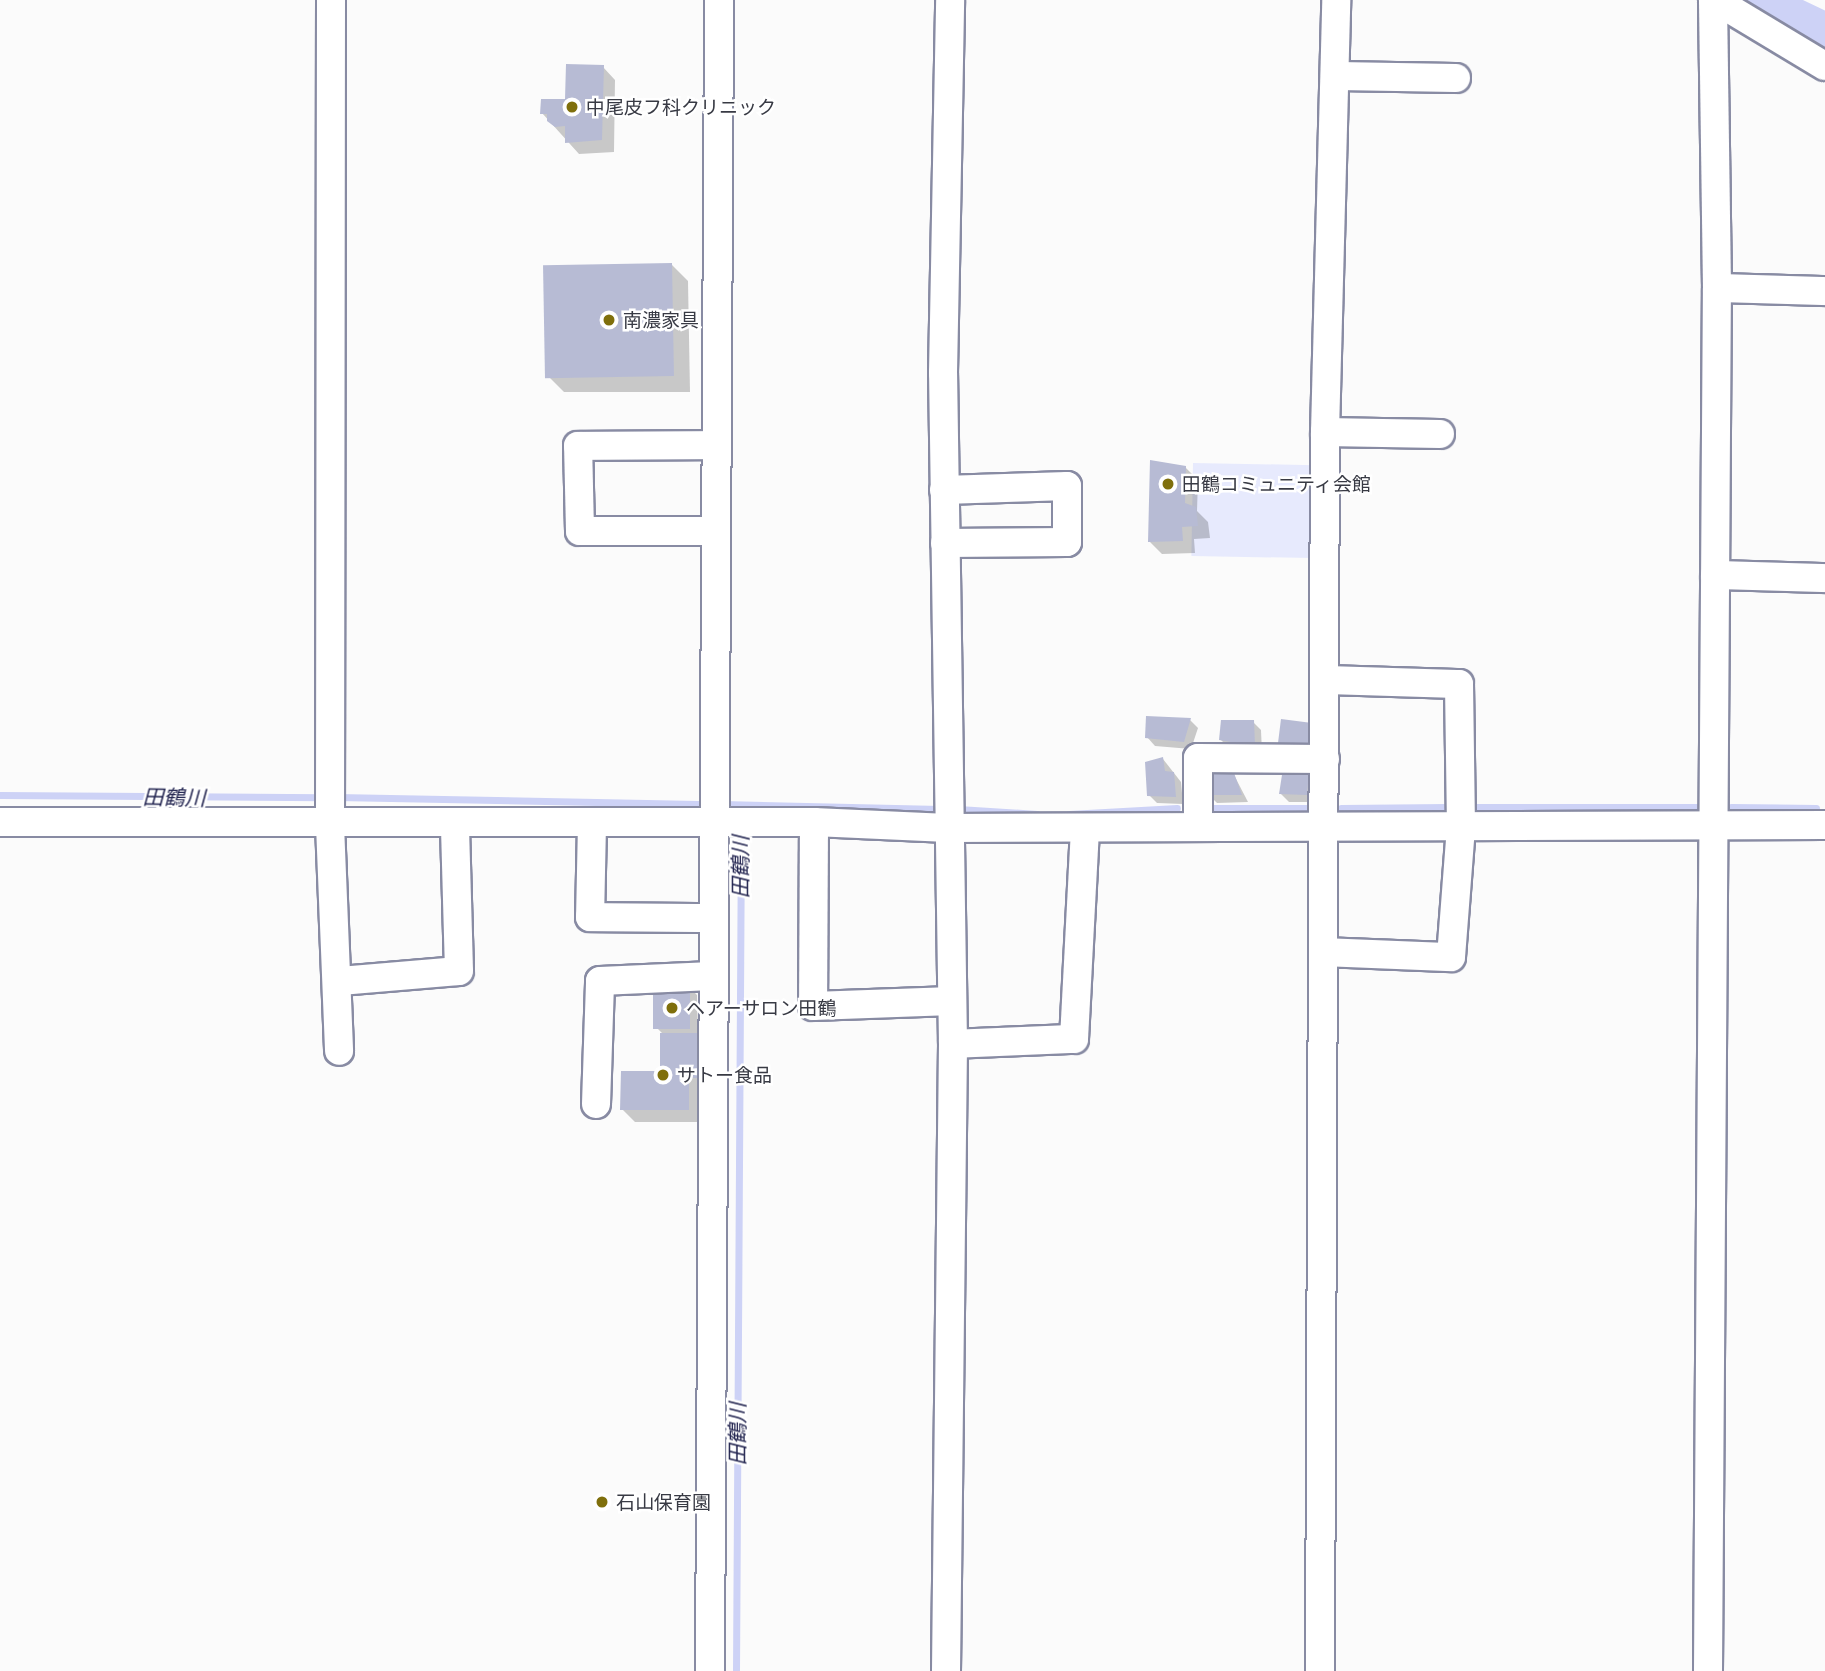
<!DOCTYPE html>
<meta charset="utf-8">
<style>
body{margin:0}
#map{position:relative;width:1825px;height:1671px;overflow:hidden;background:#fbfbfb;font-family:"Exo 2","Noto Sans JP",sans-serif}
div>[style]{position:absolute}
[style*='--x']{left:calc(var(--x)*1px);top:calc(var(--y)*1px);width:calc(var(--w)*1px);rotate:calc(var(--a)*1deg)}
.green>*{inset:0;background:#e7eafd;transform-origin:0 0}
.shadow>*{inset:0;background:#0003}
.stream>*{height:7px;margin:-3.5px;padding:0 3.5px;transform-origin:3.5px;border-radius:3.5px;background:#cdd2f6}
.river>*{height:44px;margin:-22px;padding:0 22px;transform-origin:22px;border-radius:22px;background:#cdd2f6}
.building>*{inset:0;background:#b7bbd4;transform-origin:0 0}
.roads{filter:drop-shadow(2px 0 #888ba3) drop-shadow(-2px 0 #888ba3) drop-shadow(0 2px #888ba3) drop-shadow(0 -2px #888ba3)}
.minor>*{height:28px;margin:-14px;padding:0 14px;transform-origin:14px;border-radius:14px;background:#fff}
.dots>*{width:19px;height:19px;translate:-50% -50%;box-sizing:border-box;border:4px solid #fff;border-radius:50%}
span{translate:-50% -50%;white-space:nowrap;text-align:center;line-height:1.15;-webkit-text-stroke:5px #fff;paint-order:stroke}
.poi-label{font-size:19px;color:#383a44}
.left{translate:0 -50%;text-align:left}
.water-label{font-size:21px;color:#21234f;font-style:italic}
</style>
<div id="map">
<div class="green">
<div style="left:1193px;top:463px;width:122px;height:93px;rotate:1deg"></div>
</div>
<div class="shadow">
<div style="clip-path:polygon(603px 67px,615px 80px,614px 152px,579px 154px,542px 113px,567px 100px)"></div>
<div style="clip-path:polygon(671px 264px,688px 281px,690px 392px,564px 392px,547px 375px)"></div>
<div style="clip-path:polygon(1185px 467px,1198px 480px,1197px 511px,1208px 522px,1210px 538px,1194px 539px,1195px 553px,1162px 554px,1150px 542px)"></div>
<div style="clip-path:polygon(1190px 720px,1198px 728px,1191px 749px,1155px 746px,1147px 737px)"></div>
<div style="clip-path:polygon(1253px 722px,1261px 730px,1262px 753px,1229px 748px,1221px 740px)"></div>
<div style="clip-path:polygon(1311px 724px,1317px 751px,1288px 751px,1280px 743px)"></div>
<div style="clip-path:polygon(1163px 759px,1181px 782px,1183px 804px,1157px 803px,1149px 795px)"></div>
<div style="clip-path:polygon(1308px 774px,1316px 782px,1315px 802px,1289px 802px,1281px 794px)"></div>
<div style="clip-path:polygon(1234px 775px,1248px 802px,1217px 803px,1209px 795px)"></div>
<div style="clip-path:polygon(689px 987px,697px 995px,698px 1035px,717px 1090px,701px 1122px,635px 1122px,622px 1109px,662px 1073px,662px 1033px,656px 1027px)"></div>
</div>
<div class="stream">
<div style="--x:0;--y:795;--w:325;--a:0.4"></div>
<div style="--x:337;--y:797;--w:373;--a:1.1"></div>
<div style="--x:722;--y:804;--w:218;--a:1.3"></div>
<div style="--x:1465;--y:807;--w:234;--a:0"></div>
<div style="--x:1731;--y:807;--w:85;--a:0.7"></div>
<div style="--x:1206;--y:808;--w:104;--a:0"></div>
<div style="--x:1341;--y:808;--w:106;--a:-0.5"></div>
<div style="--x:958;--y:809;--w:79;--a:3.6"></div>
<div style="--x:1069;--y:814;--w:108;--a:-3.2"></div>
<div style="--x:736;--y:1671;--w:842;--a:-89.66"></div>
</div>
<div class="river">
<div style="--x:1752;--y:0;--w:81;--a:25.6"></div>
</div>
<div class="building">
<div style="clip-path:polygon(566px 64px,604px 65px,602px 140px,565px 143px,565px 126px,555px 127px,547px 121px,547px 114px,540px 114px,541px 99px,565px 99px)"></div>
<div style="left:672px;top:263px;width:113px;height:129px;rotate:89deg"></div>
<div style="clip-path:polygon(1150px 460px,1186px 466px,1185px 503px,1196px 507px,1198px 526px,1182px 527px,1183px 541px,1148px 542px)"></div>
<div style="clip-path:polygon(1146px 716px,1191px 718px,1184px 742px,1145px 738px)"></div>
<div style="clip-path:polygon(1281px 719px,1312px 723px,1310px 744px,1278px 743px)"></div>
<div style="clip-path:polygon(1221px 720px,1254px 720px,1255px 746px,1219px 740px)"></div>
<div style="clip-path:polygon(1163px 757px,1165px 771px,1174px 772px,1176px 797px,1147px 796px,1145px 762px)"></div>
<div style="clip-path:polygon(1309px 772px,1307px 795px,1279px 794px,1282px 775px)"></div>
<div style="clip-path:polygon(1209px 773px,1234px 773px,1242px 795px,1207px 795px)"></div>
<div style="left:690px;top:985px;width:44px;height:37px;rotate:90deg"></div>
<div style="clip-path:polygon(660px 1033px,706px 1033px,705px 1078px,689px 1078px,689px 1110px,620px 1110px,621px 1071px,660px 1071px)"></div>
</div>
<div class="roads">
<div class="minor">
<div style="--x:331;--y:0;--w:825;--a:90.07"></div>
<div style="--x:330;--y:825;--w:226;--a:87.7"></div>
<div style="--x:1715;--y:0;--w:128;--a:31"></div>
<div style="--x:1337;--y:76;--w:119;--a:1"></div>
<div style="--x:1717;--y:288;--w:108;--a:1.6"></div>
<div style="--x:1325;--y:432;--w:115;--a:1"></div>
<div style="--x:944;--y:490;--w:123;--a:-1.9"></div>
<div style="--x:1067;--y:486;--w:56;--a:90"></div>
<div style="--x:1067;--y:542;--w:122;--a:179.5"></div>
<div style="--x:716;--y:531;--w:136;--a:180"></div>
<div style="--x:580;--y:531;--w:85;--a:-91.3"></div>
<div style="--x:578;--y:446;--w:138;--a:-0.4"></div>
<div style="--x:1715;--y:575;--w:110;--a:1.6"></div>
<div style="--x:0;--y:822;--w:814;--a:0"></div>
<div style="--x:814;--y:822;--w:134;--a:2.6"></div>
<div style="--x:948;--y:828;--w:877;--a:-0.2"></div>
<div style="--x:814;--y:822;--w:184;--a:90.3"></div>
<div style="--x:813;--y:1006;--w:139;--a:-2.1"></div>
<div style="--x:592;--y:824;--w:93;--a:91.2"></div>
<div style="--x:590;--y:917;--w:123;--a:0.5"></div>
<div style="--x:1198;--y:827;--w:69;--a:-90"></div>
<div style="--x:1198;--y:758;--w:127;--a:0.5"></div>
<div style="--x:1324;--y:952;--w:127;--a:2.3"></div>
<div style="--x:1451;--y:957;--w:130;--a:-85.6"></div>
<div style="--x:1461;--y:827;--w:143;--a:-90.8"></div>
<div style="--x:1459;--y:684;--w:134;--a:-178.3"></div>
<div style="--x:340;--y:981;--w:119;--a:-4.8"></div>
<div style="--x:459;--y:971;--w:146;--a:-91.6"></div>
<div style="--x:953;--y:1044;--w:121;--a:-2.4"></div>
<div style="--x:1074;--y:1039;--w:211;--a:-87"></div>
<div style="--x:596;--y:1104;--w:123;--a:-88.1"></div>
<div style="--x:600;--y:981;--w:112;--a:-2.6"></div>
<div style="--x:710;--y:1671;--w:1671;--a:-89.69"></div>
<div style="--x:946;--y:1671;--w:627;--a:-89.36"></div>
<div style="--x:953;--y:1044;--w:671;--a:-90.85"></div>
<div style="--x:943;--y:373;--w:373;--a:-88.9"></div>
<div style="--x:1320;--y:1671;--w:1239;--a:-89.77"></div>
<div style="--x:1325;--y:432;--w:432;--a:-88.5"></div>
<div style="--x:1708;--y:1671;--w:1383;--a:-89.63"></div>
<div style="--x:1717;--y:288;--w:288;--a:-90.8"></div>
</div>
</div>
<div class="dots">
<div style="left:572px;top:107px;background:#7f6f0c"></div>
<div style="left:609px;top:320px;background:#7f6f0c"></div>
<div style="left:1168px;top:484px;background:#7f6f0c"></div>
<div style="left:672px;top:1008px;background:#7f6f0c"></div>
<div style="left:663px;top:1075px;background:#7f6f0c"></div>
<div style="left:602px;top:1502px;background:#7f6f0c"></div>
</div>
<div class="poi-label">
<span class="left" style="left:586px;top:107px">中尾皮フ科クリニック</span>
<span class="left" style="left:623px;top:320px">南濃家具</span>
<span class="left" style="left:1182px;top:484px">田鶴コミュニティ会館</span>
<span class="left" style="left:686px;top:1008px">ヘアーサロン田鶴</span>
<span class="left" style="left:677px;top:1075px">サトー食品</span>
<span class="left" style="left:616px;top:1502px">石山保育園</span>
</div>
<div class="water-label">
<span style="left:174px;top:797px;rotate:1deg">田鶴川</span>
<span style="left:740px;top:867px;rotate:-90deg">田鶴川</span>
<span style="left:737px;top:1434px;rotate:-90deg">田鶴川</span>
</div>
</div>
